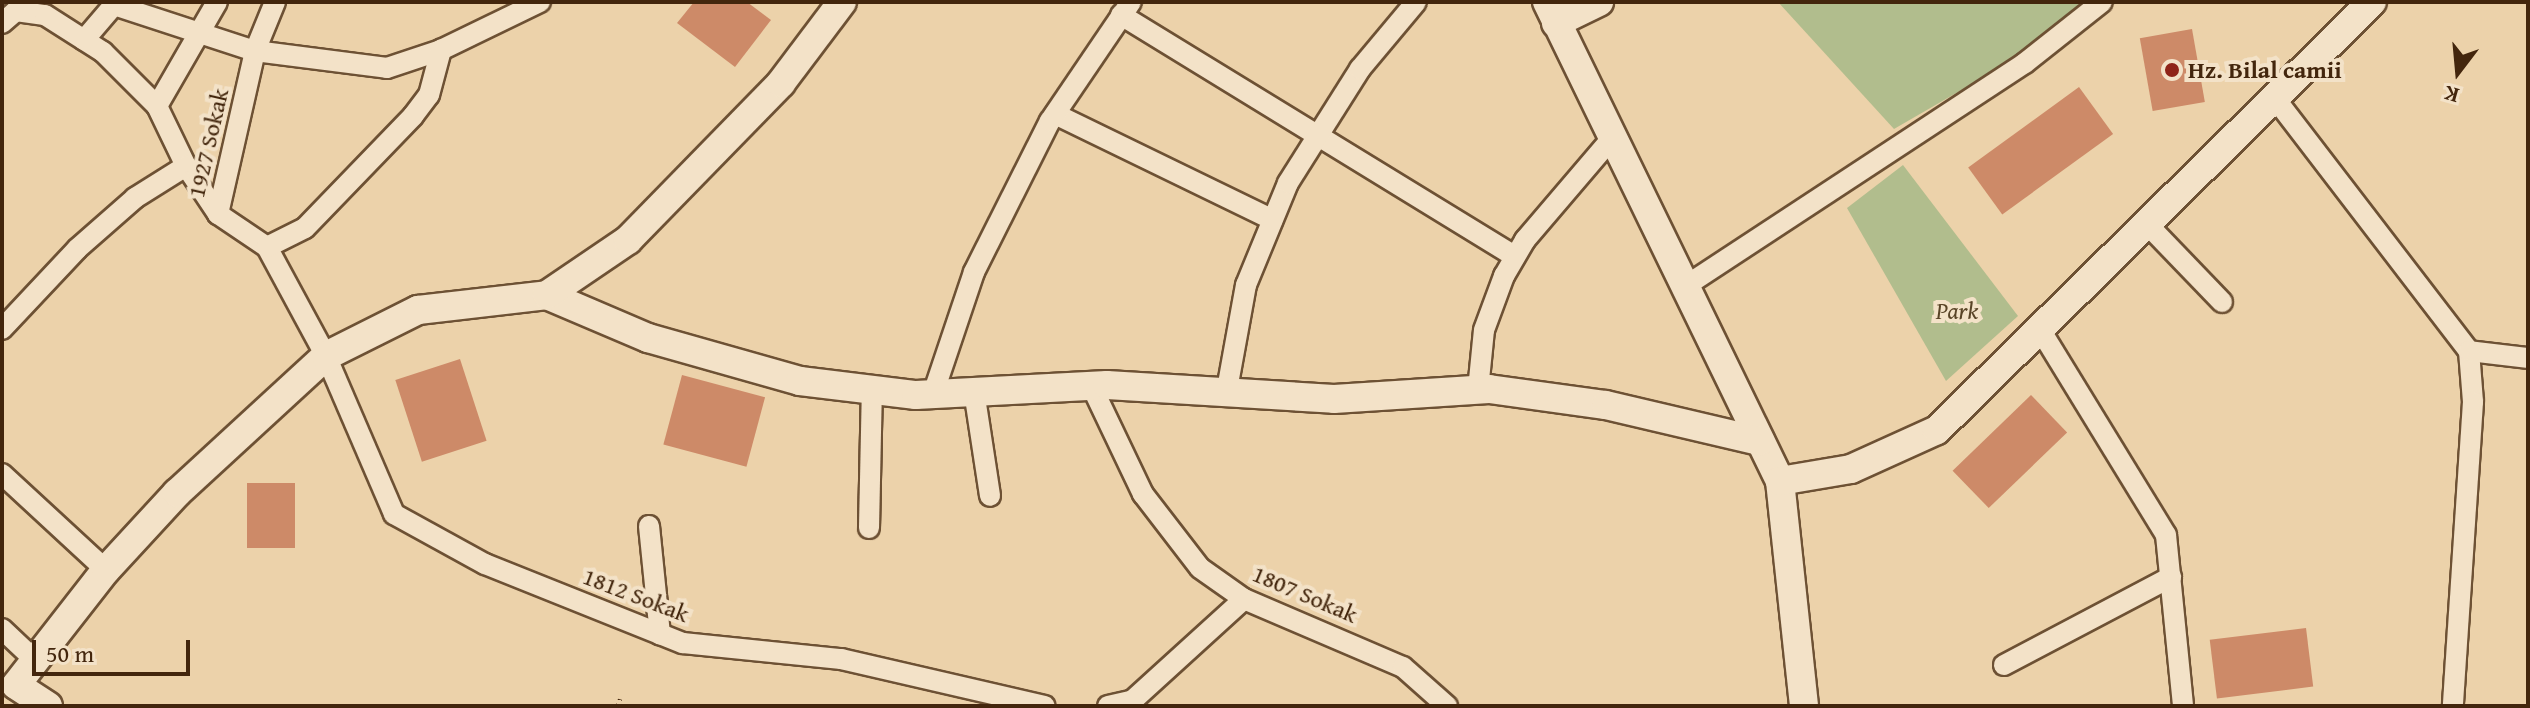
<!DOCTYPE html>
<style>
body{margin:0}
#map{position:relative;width:2530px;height:708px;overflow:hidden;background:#ecd2aa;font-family:"Gentium Book Plus",serif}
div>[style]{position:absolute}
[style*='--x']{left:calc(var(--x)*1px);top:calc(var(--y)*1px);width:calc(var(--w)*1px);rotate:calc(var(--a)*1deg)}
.green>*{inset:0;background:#b1bd8d}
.building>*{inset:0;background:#cd8a68;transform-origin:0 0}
.path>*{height:4px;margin-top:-2px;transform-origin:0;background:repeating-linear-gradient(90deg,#43260d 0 2px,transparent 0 6px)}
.roads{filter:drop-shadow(2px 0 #6d5134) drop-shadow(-2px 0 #6d5134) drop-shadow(0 2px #6d5134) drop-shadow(0 -2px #6d5134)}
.street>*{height:20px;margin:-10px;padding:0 10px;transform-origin:10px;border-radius:10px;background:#f3e2c8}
.secondary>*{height:28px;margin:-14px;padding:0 14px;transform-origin:14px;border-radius:14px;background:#f3e2c8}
.dots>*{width:22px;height:22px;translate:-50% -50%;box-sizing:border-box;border:4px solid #f3e2c8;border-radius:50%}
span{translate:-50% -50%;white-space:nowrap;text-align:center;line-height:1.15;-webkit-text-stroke:8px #f3e2c8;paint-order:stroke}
.poi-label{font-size:24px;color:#43260d;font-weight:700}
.left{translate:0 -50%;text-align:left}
.street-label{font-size:24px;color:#43260d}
.park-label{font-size:24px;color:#594427;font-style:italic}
.frame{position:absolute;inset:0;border:4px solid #43260d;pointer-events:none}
.north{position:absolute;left:2418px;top:32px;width:80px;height:80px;-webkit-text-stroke:6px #f3e2c8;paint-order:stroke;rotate:196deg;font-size:22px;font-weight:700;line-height:32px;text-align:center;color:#43260d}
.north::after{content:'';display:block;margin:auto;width:28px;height:36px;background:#43260d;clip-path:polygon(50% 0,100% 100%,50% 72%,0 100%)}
.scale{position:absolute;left:32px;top:640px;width:158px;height:36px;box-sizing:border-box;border:4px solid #43260d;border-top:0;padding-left:10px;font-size:24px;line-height:28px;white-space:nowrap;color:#43260d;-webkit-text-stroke:6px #f3e2c8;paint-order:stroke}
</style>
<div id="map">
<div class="green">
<div style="clip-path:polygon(1778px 2px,2084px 2px,2022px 55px,1894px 129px)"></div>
<div style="clip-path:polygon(1903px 165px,2018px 316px,1946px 381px,1847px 208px)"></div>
</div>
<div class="building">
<div style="clip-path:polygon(694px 2px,747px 2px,771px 20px,735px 67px,677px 23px)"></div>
<div style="left:2192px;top:29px;width:74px;height:53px;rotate:80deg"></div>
<div style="left:2079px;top:87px;width:58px;height:137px;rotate:54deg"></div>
<div style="left:460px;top:359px;width:86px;height:68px;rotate:72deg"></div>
<div style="left:682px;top:375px;width:86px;height:72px;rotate:15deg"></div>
<div style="left:2031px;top:395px;width:52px;height:109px;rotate:46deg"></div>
<div style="left:247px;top:483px;width:48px;height:65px"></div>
<div style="left:2306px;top:628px;width:59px;height:97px;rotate:83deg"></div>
</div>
<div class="path">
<div style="--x:618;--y:706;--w:7;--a:-74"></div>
</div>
<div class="roads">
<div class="street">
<div style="--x:1121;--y:15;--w:462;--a:31.5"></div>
<div style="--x:2;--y:23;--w:18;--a:-41"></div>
<div style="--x:16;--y:11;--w:29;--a:8"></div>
<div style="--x:45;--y:15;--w:69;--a:32.5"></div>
<div style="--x:103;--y:52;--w:76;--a:45"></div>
<div style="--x:157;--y:106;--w:67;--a:64.2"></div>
<div style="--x:186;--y:166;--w:58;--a:56.3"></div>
<div style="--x:218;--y:214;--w:59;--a:34"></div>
<div style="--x:267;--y:247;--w:124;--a:61.6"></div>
<div style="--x:326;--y:356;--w:172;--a:66.7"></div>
<div style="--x:394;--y:514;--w:104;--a:28.8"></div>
<div style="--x:485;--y:564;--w:213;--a:21.8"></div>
<div style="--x:683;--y:643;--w:159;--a:5.8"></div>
<div style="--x:841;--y:659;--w:209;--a:13"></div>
<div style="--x:84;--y:40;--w:46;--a:-49.4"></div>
<div style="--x:114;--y:5;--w:148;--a:18.1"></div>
<div style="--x:255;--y:51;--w:133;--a:7.3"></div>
<div style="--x:387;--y:68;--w:57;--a:-18.4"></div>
<div style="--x:441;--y:50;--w:110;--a:-25.9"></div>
<div style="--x:2274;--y:97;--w:320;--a:52.5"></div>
<div style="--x:2469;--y:351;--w:51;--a:85.5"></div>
<div style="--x:2473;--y:402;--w:305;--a:93.8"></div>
<div style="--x:157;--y:106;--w:120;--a:-60"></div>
<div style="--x:1055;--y:114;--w:242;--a:25.9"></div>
<div style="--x:218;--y:214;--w:167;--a:-77.2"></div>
<div style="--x:255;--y:51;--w:53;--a:-67.8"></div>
<div style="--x:2145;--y:222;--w:111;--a:46.1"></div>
<div style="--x:267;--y:247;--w:42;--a:-26.6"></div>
<div style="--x:305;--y:228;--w:156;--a:-46"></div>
<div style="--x:413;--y:116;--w:26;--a:-53"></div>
<div style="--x:429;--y:95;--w:47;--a:-75.1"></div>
<div style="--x:1684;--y:287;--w:408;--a:-33.3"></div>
<div style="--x:2025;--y:63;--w:98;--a:-38.4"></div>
<div style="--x:2;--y:329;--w:110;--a:-46.8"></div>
<div style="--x:77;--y:249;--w:77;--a:-41.3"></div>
<div style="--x:135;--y:198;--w:60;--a:-32.1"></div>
<div style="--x:2041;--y:331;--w:239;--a:58.5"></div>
<div style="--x:2166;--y:535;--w:172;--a:84.3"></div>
<div style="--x:2469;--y:351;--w:59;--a:6.8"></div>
<div style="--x:1091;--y:385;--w:121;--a:64.5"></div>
<div style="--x:1143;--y:494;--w:93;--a:52.4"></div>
<div style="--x:1200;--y:568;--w:54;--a:35.2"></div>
<div style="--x:1244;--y:599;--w:173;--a:23.2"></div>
<div style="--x:1403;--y:667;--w:59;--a:41.6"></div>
<div style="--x:1478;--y:390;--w:60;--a:-84.3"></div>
<div style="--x:1484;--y:330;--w:58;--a:-69.7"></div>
<div style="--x:1504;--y:276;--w:42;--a:-59.7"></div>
<div style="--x:1525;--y:240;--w:134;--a:-49.5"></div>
<div style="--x:974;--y:391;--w:106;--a:81.3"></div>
<div style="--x:933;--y:394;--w:129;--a:-71.4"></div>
<div style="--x:974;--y:272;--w:169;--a:-63.3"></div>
<div style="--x:1050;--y:121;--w:144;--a:-55.8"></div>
<div style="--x:1226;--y:395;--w:112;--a:-79.7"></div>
<div style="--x:1246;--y:285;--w:110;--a:-67.6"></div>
<div style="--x:1288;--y:183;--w:135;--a:-57.7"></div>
<div style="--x:1360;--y:69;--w:87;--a:-50.1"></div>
<div style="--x:2;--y:474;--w:142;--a:42.7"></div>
<div style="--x:649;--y:526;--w:109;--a:84.2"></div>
<div style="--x:869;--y:528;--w:139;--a:-88.8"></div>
<div style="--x:2;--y:629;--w:48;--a:43.3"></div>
<div style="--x:2004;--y:665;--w:189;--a:-27.8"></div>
<div style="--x:1108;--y:706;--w:26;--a:-13"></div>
<div style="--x:1133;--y:700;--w:150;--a:-42.3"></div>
</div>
<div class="secondary">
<div style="--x:1547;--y:2;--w:533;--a:64.06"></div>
<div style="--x:1780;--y:481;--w:226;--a:83.9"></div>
<div style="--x:1556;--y:23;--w:48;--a:-26"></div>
<div style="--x:547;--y:295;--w:110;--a:23.1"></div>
<div style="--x:648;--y:338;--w:158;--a:15.8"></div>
<div style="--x:800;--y:381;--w:117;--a:6.9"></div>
<div style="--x:916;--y:395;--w:191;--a:-3"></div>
<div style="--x:1107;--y:385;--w:227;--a:3.5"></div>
<div style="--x:1334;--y:399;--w:155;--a:-3.7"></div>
<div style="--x:1489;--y:389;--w:118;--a:7.8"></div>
<div style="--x:1606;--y:405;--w:158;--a:13.2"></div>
<div style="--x:1780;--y:481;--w:72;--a:-9.6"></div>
<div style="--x:1851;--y:469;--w:94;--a:-24.4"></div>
<div style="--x:1937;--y:430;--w:610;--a:-44.54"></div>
<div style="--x:48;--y:706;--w:38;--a:-147"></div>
<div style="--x:16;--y:685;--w:146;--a:-52"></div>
<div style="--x:106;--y:570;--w:105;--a:-47.3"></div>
<div style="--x:177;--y:493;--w:202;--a:-42.6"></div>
<div style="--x:326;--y:356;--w:103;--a:-26.6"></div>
<div style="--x:418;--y:310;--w:130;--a:-6.6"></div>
<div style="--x:547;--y:295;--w:98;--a:-34.2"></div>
<div style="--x:628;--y:240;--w:219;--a:-45.7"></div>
<div style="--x:781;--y:83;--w:101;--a:-53"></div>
</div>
</div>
<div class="dots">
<div style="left:2172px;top:70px;background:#8f2418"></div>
</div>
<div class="poi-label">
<span class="left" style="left:2188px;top:70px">Hz. Bilal camii</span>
</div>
<div class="street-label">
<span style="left:208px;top:143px;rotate:-77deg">1927 Sokak</span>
<span style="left:1305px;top:594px;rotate:23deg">1807 Sokak</span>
<span style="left:636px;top:595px;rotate:21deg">1812 Sokak</span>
</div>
<div class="park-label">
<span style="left:1957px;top:311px">Park</span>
</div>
<div class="frame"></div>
<div class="north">K</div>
<div class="scale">50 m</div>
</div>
